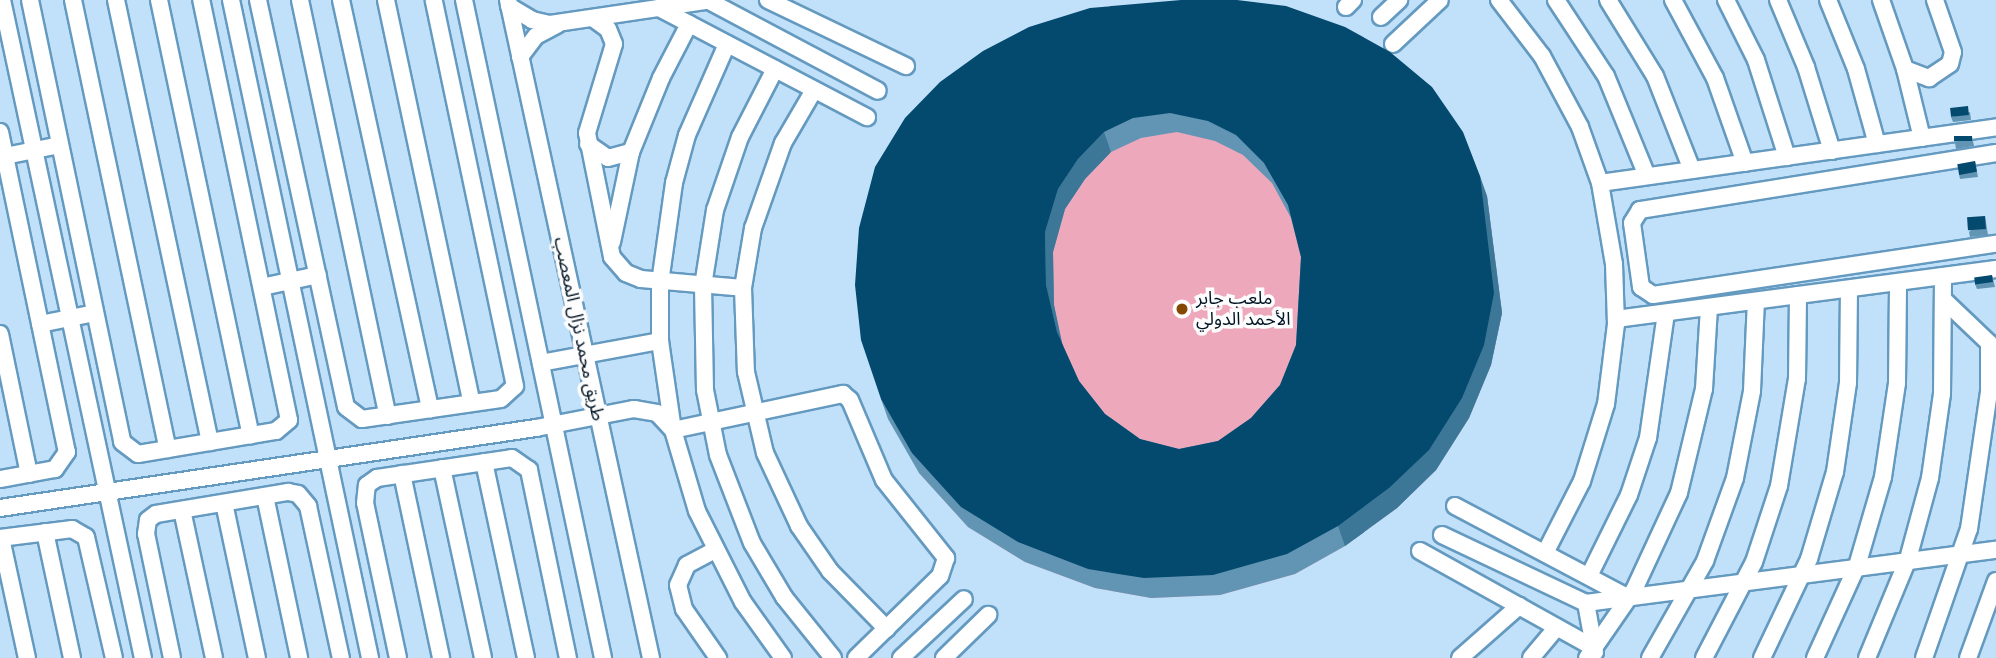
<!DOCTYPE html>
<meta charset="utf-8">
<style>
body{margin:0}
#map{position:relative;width:1996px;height:658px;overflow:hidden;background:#c1e1fa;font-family:"Varela Round","Noto Sans Arabic",sans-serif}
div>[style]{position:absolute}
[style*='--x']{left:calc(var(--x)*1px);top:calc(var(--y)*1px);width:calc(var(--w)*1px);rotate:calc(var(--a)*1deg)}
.green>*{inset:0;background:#eea8bc}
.roads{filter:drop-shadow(2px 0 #659ac0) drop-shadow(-2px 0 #659ac0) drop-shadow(0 2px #659ac0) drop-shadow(0 -2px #659ac0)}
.minor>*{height:16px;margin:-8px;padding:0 8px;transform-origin:8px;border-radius:8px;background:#fff}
.wall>*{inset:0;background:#6295b4}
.shaded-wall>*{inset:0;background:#3d7798}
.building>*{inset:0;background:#04496e;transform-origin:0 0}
.dots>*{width:19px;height:19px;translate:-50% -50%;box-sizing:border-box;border:4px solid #fdfdfd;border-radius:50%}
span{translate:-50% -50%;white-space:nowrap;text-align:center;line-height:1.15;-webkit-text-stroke:7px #fdfdfd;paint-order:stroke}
.poi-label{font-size:18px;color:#021524}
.left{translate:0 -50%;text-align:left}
.street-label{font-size:18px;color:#021524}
</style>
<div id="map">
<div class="green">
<div style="clip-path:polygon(947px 102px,1470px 152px,1487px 196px,1502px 313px,1491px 365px,1469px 418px,1436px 470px,1397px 508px,1345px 546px,1295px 574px,1220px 595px,1151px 598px,1095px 588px,1025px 562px,968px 527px,919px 473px)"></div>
</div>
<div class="roads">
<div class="minor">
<div style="--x:2;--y:0;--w:673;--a:77.91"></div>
<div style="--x:30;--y:0;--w:451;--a:78.2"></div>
<div style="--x:122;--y:442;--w:20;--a:37"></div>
<div style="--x:138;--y:454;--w:140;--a:-9.5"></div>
<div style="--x:276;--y:431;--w:17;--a:-40"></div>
<div style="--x:289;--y:420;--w:429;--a:-101.8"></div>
<div style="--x:73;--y:0;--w:459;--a:78.1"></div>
<div style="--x:116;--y:0;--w:452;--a:78"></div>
<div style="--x:159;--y:0;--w:445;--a:78.1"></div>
<div style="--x:231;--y:0;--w:673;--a:78.07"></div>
<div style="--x:258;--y:0;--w:416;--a:77.8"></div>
<div style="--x:346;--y:407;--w:20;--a:37"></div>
<div style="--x:362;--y:419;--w:140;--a:-8.2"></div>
<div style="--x:501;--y:399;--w:19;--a:-43"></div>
<div style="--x:515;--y:386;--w:394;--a:-101.9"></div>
<div style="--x:300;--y:0;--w:425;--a:78.1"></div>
<div style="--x:341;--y:0;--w:419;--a:77.7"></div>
<div style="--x:386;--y:0;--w:412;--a:78"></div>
<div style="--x:464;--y:0;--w:673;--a:78.07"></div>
<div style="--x:508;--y:0;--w:673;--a:77.74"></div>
<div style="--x:768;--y:0;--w:153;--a:25.6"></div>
<div style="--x:1499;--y:0;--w:71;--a:52.5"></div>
<div style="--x:1542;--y:56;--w:81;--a:61.8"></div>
<div style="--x:1580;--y:127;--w:59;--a:70.3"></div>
<div style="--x:1600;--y:183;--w:82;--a:80.2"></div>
<div style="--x:1614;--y:264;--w:60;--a:88.1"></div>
<div style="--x:1616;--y:324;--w:81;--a:97.1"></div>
<div style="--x:1606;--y:404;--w:81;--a:107.3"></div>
<div style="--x:1582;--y:481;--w:81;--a:117.2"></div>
<div style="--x:1556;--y:0;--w:91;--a:56.7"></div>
<div style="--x:1606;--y:76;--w:108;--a:67.7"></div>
<div style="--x:1608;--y:0;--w:89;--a:58.3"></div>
<div style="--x:1655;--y:76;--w:101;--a:68.5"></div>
<div style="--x:1673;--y:0;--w:89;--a:61.7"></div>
<div style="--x:1715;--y:78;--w:90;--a:70.6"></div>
<div style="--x:1726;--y:0;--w:67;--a:63.4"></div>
<div style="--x:1756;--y:60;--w:102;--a:72.3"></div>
<div style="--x:1778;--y:0;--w:73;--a:67.3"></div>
<div style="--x:1806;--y:67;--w:88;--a:72.8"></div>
<div style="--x:1828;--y:0;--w:74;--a:67.9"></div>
<div style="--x:1856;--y:69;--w:78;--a:74.4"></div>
<div style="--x:1881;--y:0;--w:73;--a:70.8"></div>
<div style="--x:1905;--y:69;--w:71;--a:76.2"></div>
<div style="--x:709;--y:1;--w:191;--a:28"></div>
<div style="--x:509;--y:6;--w:27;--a:31"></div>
<div style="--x:532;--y:20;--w:18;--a:13"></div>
<div style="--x:550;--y:24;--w:165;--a:-8.4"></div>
<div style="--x:1346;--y:7;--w:10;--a:-45"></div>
<div style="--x:659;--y:8;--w:235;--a:27.7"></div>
<div style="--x:1381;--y:17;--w:25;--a:-43"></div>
<div style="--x:594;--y:19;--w:17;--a:36"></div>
<div style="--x:608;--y:29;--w:16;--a:68"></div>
<div style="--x:614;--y:44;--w:93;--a:106.9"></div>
<div style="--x:587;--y:133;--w:126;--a:78.6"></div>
<div style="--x:612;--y:257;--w:21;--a:49"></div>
<div style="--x:626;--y:273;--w:16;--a:22"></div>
<div style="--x:641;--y:279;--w:102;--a:5"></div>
<div style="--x:727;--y:44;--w:99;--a:113.7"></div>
<div style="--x:687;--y:135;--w:50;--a:105.2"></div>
<div style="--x:674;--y:183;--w:100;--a:98"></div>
<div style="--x:660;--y:282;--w:59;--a:90"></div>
<div style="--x:660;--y:341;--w:90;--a:81.7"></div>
<div style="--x:673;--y:430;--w:84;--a:73.5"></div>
<div style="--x:697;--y:511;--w:102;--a:63.2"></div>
<div style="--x:743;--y:602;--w:69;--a:54.5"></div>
<div style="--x:1393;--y:44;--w:64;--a:-43.1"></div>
<div style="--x:520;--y:57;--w:26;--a:-53"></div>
<div style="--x:536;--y:36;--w:24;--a:-28"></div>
<div style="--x:775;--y:69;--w:76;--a:117.2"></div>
<div style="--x:740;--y:137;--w:77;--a:108.9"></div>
<div style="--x:715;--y:210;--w:77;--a:99"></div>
<div style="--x:703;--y:286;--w:104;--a:88.9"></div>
<div style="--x:705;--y:390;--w:66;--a:78.7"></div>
<div style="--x:718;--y:455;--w:94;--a:68.9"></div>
<div style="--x:752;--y:543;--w:63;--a:59.3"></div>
<div style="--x:784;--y:597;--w:78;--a:51.2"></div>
<div style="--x:1905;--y:69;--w:26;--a:21"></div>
<div style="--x:1929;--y:78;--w:25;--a:-34"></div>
<div style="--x:1950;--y:64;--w:12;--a:-76"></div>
<div style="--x:1953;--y:52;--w:55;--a:-109.1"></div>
<div style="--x:814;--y:90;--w:61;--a:120.3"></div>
<div style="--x:783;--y:143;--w:90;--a:109.4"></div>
<div style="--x:753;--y:228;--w:61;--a:99.5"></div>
<div style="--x:743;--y:288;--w:84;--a:88"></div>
<div style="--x:746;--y:372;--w:83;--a:76.8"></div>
<div style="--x:765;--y:453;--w:81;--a:65"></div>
<div style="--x:799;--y:526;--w:55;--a:55.4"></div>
<div style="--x:830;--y:571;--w:81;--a:45.5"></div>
<div style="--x:0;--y:132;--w:327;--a:78.2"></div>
<div style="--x:67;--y:452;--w:21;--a:125"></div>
<div style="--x:55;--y:469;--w:56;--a:169.7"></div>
<div style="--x:588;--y:144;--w:24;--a:35"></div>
<div style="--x:608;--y:158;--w:24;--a:-15"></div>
<div style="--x:1996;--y:153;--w:361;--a:170.9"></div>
<div style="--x:1640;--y:210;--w:15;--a:122"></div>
<div style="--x:1632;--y:223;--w:65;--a:82"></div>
<div style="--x:1641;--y:287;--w:14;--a:34"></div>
<div style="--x:1653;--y:295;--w:347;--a:-8.5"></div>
<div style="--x:5;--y:156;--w:56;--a:-11.3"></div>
<div style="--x:1600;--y:183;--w:400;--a:-8"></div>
<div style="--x:612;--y:242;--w:92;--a:-78.1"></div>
<div style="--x:631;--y:152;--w:80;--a:-67.9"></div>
<div style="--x:661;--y:78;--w:61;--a:-62.6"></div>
<div style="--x:262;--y:287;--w:57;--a:-12.1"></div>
<div style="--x:1616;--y:319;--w:383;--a:-7.5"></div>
<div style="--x:40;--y:324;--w:56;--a:-11.3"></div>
<div style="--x:0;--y:334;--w:143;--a:78.3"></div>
<div style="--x:541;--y:363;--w:121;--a:-10.5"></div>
<div style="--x:484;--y:462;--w:200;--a:77.9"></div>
<div style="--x:442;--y:468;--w:194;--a:77.8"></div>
<div style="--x:402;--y:474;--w:188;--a:78"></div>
<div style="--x:265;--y:496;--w:166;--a:78.1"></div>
<div style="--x:224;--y:503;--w:158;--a:78"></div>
<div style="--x:1455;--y:506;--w:197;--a:27.9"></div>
<div style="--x:0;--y:508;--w:542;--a:-8.49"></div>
<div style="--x:536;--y:428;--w:100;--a:-11"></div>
<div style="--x:634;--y:409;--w:23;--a:10"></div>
<div style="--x:657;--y:413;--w:23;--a:47"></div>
<div style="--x:673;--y:430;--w:174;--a:-12"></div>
<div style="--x:843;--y:394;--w:9;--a:41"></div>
<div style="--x:850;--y:400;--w:87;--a:67"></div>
<div style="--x:884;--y:480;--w:100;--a:51.5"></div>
<div style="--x:946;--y:558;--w:19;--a:108"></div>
<div style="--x:940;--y:576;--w:117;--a:135.7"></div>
<div style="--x:182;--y:510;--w:151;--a:77.8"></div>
<div style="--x:45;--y:532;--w:129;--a:77.9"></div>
<div style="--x:1442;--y:535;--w:159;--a:25.3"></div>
<div style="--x:1586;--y:603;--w:413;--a:-7.4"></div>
<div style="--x:0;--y:538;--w:73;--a:-7.1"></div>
<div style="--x:72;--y:529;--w:16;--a:30"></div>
<div style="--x:86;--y:537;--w:124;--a:77"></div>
<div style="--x:1;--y:538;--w:123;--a:77.8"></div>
<div style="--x:715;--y:550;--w:32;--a:152"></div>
<div style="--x:687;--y:565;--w:22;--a:114"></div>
<div style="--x:678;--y:585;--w:25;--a:76"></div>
<div style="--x:684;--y:609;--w:60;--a:55.2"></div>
<div style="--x:1420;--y:551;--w:199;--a:29.1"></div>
<div style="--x:1589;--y:576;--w:90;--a:-63.7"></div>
<div style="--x:1629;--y:495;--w:60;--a:-71.6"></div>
<div style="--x:1648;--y:438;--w:126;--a:-81.8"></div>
<div style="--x:1586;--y:603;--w:50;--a:79.6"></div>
<div style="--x:172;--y:658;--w:127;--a:-101.8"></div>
<div style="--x:146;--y:534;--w:14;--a:-82"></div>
<div style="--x:148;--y:520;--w:10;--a:-37"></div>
<div style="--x:156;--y:514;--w:134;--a:-9.5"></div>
<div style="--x:288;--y:492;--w:10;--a:11"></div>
<div style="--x:298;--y:494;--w:16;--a:50"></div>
<div style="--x:308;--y:506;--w:156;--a:77.8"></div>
<div style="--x:398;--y:658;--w:158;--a:-102"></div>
<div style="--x:365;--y:503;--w:18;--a:-84"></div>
<div style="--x:367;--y:485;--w:12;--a:-35"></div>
<div style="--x:377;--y:478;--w:136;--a:-8.4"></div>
<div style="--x:512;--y:458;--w:21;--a:35"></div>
<div style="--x:529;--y:470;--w:192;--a:78.3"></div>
<div style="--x:901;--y:658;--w:86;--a:-43.1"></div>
<div style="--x:944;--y:658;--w:62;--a:-44.3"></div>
<div style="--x:1460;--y:658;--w:79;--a:-41.4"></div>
<div style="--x:1531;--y:658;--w:40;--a:-50"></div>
<div style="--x:1587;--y:658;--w:83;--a:-55.3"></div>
<div style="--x:1634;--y:590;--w:107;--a:-65.1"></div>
<div style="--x:1679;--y:493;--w:107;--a:-76.5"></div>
<div style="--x:1704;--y:389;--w:82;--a:-86.5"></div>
<div style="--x:1650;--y:658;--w:112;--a:-60.4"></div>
<div style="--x:1705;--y:561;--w:88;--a:-70.1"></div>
<div style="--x:1735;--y:478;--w:89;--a:-78.9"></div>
<div style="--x:1752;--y:391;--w:90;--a:-87.5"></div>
<div style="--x:1704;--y:658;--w:108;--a:-62.5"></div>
<div style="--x:1754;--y:562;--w:80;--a:-71.8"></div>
<div style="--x:1779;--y:486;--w:109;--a:-80.5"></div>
<div style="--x:1797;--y:379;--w:84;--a:-89.3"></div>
<div style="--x:1762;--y:658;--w:110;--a:-64.6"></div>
<div style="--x:1809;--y:559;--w:91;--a:-73.4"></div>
<div style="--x:1835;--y:472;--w:90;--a:-81.7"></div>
<div style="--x:1848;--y:383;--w:94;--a:-89.4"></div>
<div style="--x:1815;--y:658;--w:101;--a:-65.5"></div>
<div style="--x:1857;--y:566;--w:93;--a:-73.7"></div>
<div style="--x:1883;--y:477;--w:95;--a:-81.5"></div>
<div style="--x:1897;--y:383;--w:101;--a:-89.4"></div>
<div style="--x:1867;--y:658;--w:107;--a:-67.5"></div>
<div style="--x:1908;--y:559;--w:84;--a:-74.8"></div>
<div style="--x:1930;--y:478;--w:85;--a:-81.9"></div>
<div style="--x:1942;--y:394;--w:118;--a:-89.5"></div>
<div style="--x:1924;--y:658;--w:137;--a:-70.8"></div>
<div style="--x:1969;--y:529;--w:138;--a:-81.7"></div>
<div style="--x:1989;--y:392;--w:49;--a:-90"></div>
<div style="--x:1989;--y:343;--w:62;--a:-136.3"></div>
<div style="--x:1968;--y:658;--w:82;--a:-70"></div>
</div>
</div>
<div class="wall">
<div style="clip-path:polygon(evenodd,1390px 52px,1487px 196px,1502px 313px,1491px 365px,1469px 418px,1436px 470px,1397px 508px,1345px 546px,1295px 574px,1220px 595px,1151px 598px,1095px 588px,1025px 562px,968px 527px,919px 473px,888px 419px,881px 399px,875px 167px,1390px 52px,1177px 132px,1215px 141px,1243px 155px,1272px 183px,1291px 218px,1301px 257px,1296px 345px,1280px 385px,1251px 418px,1218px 441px,1179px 449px,1140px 439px,1105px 414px,1079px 381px,1062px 344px,1054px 305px,1053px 252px,1065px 209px,1085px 179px,1111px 152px,1141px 138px,1177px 132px)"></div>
<div style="clip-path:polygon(1970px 112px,1971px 120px,1953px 122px,1951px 117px)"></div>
<div style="clip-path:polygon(1972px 136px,1974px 146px,1956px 149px,1955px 143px)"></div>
<div style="clip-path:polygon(1975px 161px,1978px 177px,1960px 179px,1959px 174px)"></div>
<div style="clip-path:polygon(1985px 216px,1988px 235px,1970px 237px,1969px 232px)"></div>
<div style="clip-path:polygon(1992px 275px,1995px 287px,1977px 289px,1975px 284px)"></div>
</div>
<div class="shaded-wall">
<div style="clip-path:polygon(1104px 132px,1111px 152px,1085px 179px,1065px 209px,1053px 252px,1054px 305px,1064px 352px,1057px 332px,1046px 285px,1045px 232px,1058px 189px,1078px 159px)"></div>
<div style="clip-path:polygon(1480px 176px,1487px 196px,1502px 313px,1491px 365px,1469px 418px,1436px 470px,1397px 508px,1345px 546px,1338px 526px)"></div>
</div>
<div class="building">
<div style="clip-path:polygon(evenodd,1181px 0,1237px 0,1286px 6px,1345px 27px,1390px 52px,1432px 87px,1463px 132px,1480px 176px,1494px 293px,1484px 345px,1462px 398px,1429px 450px,1389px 488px,1338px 526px,1287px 554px,1213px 575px,1144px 578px,1088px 569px,1018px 542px,961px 507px,912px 453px,881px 399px,861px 340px,855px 285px,859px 228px,875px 167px,905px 118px,940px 82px,983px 51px,1029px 27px,1090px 8px,1181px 0,1170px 113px,1208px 121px,1236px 135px,1264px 163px,1288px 205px,1301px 257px,1296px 345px,1280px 385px,1251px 418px,1218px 441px,1179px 449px,1140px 439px,1105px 414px,1079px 381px,1057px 332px,1046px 285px,1045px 232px,1058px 189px,1078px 159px,1104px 132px,1133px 118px,1170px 113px)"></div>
<div style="left:1968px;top:106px;width:9px;height:18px;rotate:84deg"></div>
<div style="left:1972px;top:136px;width:5px;height:18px;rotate:90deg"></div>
<div style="left:1975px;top:161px;width:11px;height:18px;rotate:80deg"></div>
<div style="left:1985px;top:216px;width:13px;height:18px;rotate:86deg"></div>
<div style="left:1992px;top:275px;width:7px;height:18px;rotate:82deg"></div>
</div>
<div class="dots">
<div style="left:1182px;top:309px;background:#844801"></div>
</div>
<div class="poi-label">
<span class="left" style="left:1196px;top:309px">ملعب جابر<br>الأحمد الدولي</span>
</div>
<div class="street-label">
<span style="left:579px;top:329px;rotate:78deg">طريق محمد نزال المعصب</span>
</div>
</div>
